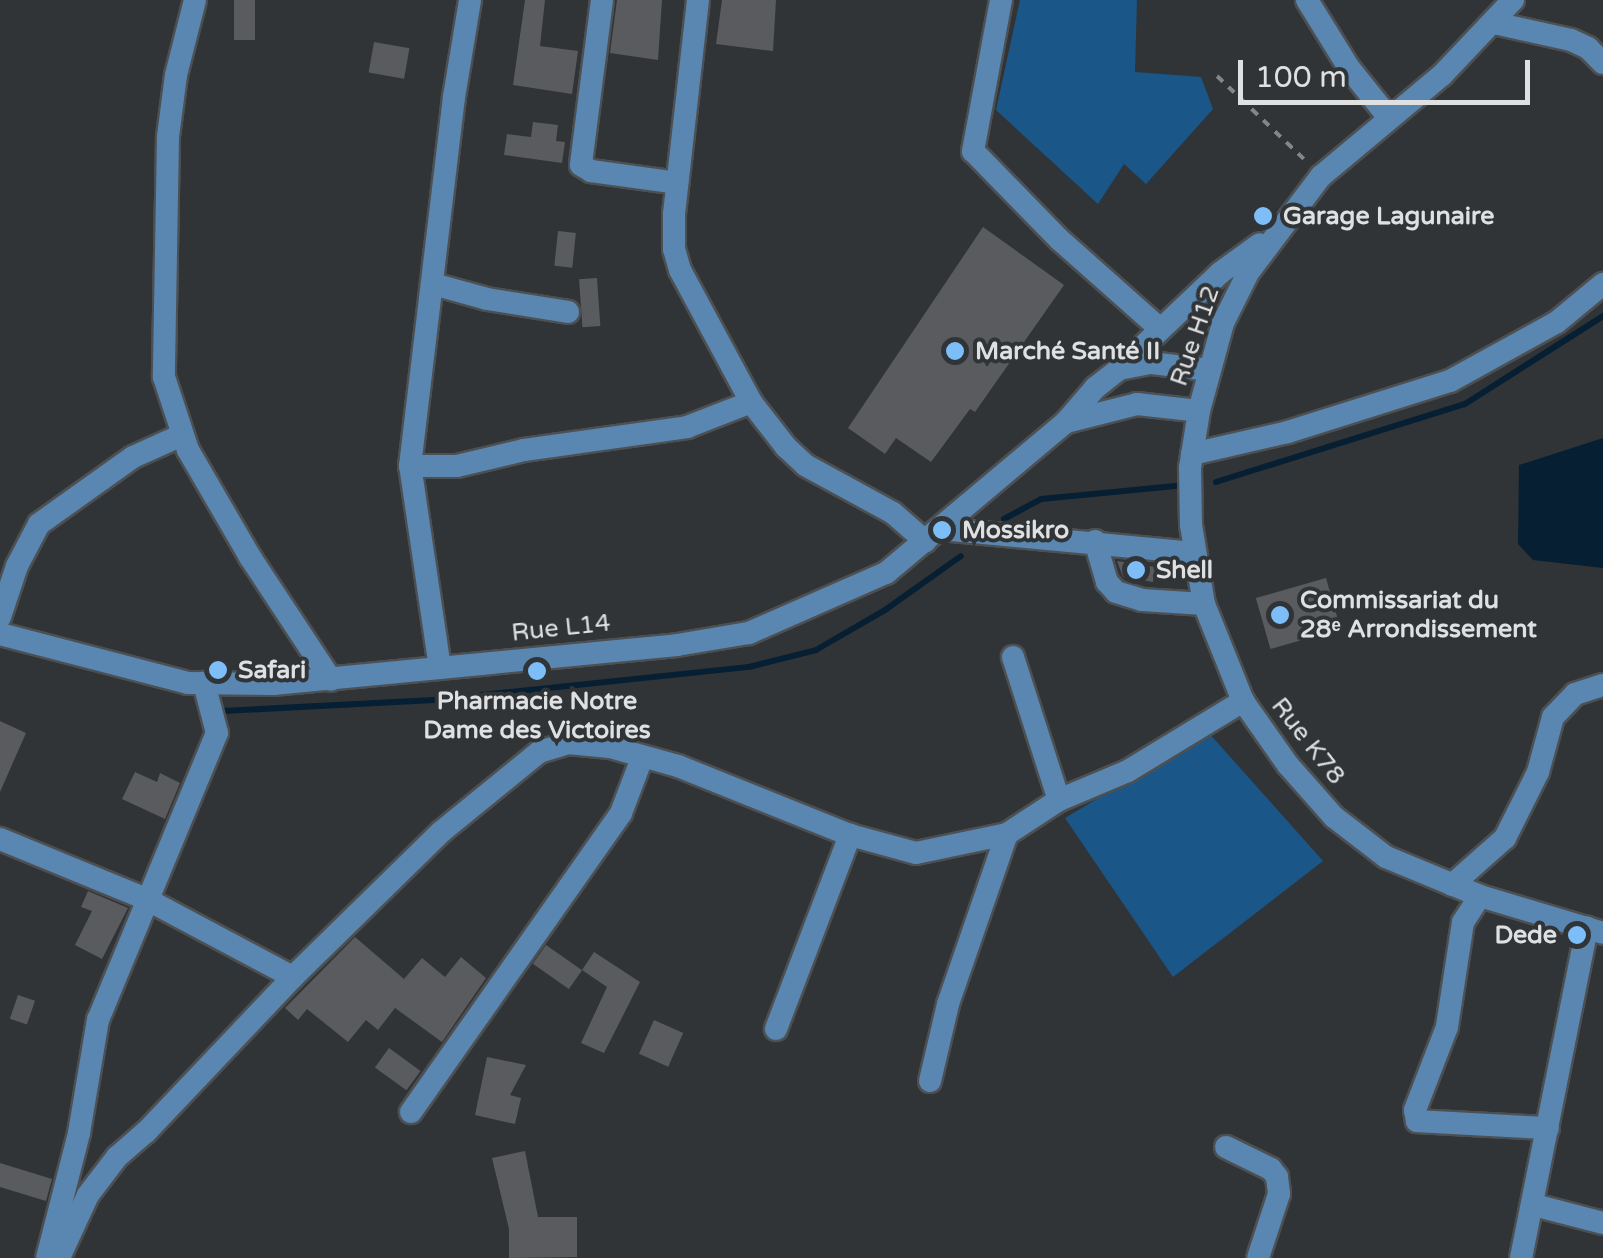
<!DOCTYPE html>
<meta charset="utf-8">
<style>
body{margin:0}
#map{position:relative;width:1603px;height:1258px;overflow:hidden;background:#313436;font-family:"Varela Round",sans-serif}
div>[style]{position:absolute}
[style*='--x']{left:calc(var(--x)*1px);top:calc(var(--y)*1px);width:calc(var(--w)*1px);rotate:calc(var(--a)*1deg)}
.green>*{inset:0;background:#1a5687}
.water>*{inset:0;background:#071f33}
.stream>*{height:6px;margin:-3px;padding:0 3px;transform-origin:3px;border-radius:3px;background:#071f33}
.building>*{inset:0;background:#595b5e;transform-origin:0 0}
.path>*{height:4px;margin-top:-2px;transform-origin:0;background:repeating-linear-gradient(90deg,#838587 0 8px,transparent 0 16px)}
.roads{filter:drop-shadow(2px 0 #4d5052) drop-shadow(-2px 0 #4d5052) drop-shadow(0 2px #4d5052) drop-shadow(0 -2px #4d5052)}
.minor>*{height:22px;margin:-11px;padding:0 11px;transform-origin:11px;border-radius:11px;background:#5987b2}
.dots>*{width:28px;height:28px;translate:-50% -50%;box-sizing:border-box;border:5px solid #313436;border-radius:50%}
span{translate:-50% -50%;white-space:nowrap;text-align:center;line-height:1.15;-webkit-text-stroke:8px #313436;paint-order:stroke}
.poi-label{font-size:25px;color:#dfe0e2;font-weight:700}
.left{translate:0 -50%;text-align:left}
.right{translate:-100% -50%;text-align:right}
.street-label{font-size:25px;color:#dfe0e2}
.scale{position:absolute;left:1238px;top:60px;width:292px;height:45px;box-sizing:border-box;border:5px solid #dfe0e2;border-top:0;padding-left:12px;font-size:30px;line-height:35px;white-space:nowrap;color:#dfe0e2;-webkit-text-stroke:8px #313436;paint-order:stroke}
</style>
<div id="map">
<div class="green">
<div style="clip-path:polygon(1020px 0,1137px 0,1135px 72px,1201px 77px,1213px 109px,1146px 184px,1124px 164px,1098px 204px,996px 110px)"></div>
<div style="clip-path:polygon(1208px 732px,1323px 861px,1173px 977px,1065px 818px)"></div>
</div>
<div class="water">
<div style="clip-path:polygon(1603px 438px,1603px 568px,1533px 560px,1518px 544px,1519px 465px)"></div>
</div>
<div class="stream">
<div style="--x:1216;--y:482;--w:261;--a:-17.4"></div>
<div style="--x:1465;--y:404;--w:164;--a:-32.5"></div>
<div style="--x:1004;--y:519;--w:42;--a:-28.4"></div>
<div style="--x:1041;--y:499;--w:135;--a:-5.5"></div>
<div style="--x:223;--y:711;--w:211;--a:-3"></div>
<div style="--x:434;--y:700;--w:317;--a:-6"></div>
<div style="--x:749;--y:667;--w:69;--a:-14.2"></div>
<div style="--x:816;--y:650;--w:80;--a:-30.1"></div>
<div style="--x:885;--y:610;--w:93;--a:-35.4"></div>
</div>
<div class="building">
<div style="left:234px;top:0;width:21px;height:40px"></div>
<div style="clip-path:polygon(525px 0,545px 0,540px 46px,578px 51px,572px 94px,513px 85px)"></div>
<div style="clip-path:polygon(617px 0,662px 0,658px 60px,610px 53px)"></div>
<div style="clip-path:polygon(722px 0,776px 0,773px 51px,716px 44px)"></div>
<div style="left:374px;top:42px;width:36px;height:31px;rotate:10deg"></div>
<div style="clip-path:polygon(533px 122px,558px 125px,556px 141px,565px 142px,562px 163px,504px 155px,507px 134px,531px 137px)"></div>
<div style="clip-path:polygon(983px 227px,1064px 285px,975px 412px,970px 409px,931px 462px,896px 438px,885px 454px,848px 428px)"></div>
<div style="left:558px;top:231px;width:18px;height:35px;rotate:6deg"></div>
<div style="left:597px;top:278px;width:48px;height:18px;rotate:86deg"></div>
<div style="clip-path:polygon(1117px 561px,1155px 567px,1153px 582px,1123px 577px)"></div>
<div style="left:1326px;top:578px;width:53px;height:73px;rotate:74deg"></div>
<div style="clip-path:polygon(0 721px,26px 733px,0 792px)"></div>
<div style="clip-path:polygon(135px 772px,157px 782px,160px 773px,180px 783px,165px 819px,122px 799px)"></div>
<div style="clip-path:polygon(88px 891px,128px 908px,102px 959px,75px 945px,92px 911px,81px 907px)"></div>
<div style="clip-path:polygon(355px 937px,404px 979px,422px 958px,445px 977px,461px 957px,486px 978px,442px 1042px,395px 1008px,378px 1030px,366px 1020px,348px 1042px,307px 1009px,298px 1020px,285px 1008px)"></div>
<div style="left:546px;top:945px;width:44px;height:23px;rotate:35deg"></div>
<div style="clip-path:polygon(594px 952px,640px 982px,604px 1053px,581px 1043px,607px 987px,582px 970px)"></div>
<div style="left:18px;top:995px;width:18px;height:25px;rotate:19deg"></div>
<div style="left:654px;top:1020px;width:32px;height:37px;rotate:24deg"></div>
<div style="left:389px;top:1048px;width:39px;height:24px;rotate:36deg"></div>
<div style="clip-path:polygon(487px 1057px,526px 1065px,510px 1095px,521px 1098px,515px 1124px,475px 1115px)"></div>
<div style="clip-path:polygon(525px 1151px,538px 1217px,577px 1217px,577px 1257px,509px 1258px,509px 1229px,492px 1158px)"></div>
<div style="clip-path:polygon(0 1163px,52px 1179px,46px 1201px,0 1187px)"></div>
</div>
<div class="path">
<div style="--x:1217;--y:76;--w:124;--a:43.7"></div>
</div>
<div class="roads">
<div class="minor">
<div style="--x:195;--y:0;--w:77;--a:104.2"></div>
<div style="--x:176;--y:75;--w:63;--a:97.4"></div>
<div style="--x:168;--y:137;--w:240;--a:91"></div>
<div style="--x:164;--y:377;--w:77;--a:71.8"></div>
<div style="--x:188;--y:450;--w:124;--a:59.9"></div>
<div style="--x:250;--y:557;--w:147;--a:56.6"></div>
<div style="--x:602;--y:0;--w:166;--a:97.3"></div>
<div style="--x:581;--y:165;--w:12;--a:31"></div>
<div style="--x:591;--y:171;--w:87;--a:7.9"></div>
<div style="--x:698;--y:0;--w:215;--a:96.4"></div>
<div style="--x:674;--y:214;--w:35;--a:90"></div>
<div style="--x:674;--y:249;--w:22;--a:74"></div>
<div style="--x:680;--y:270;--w:150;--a:61.7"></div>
<div style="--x:751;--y:402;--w:57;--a:52.1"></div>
<div style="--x:786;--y:447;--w:26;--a:43"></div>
<div style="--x:805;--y:465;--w:100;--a:28.6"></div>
<div style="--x:893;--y:513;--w:43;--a:41.2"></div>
<div style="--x:1001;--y:0;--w:154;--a:100.5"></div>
<div style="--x:973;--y:151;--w:124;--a:45.7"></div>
<div style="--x:1060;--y:240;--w:132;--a:41.6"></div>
<div style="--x:1307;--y:0;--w:80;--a:58.3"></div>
<div style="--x:1349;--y:68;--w:64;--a:51.3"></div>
<div style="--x:1513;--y:0;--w:103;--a:133.4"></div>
<div style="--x:1442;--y:75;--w:158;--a:140.1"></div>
<div style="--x:1321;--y:176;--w:121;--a:127"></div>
<div style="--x:1248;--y:273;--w:56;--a:116.6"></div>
<div style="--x:1223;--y:323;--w:91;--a:105.3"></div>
<div style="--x:1199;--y:411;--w:58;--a:99"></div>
<div style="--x:1190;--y:468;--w:57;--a:89"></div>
<div style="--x:1191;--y:525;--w:80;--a:80.7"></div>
<div style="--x:1204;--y:604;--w:105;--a:68.1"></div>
<div style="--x:1243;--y:701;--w:78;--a:54.9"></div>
<div style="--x:1288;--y:765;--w:69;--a:48.5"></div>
<div style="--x:1334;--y:817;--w:66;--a:37.6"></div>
<div style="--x:1386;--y:857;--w:102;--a:22.5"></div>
<div style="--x:1480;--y:896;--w:128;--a:16.7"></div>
<div style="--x:1494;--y:23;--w:79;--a:12.4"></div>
<div style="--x:1571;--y:40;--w:19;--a:25"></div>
<div style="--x:1588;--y:48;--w:21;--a:45"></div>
<div style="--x:433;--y:284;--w:56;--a:15.5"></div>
<div style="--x:487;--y:299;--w:82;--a:9.1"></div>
<div style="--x:1120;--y:368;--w:138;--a:-43.5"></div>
<div style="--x:1220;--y:273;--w:49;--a:-35.9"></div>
<div style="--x:1066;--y:422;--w:73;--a:-14.2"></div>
<div style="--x:1137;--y:404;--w:62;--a:6.4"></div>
<div style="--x:1192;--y:454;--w:98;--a:-12.9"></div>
<div style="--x:1288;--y:432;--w:170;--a:-17.5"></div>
<div style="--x:1450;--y:381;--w:122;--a:-28.9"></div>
<div style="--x:1557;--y:322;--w:60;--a:-39.6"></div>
<div style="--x:410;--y:466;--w:47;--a:0"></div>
<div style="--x:457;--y:466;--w:69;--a:-13.4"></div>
<div style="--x:524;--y:450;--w:165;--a:-8"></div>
<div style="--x:687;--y:427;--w:69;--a:-21.3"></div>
<div style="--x:941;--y:529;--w:254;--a:5.4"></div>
<div style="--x:1095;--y:541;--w:43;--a:73.7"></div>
<div style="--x:1107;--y:582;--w:13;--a:48"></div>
<div style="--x:1116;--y:592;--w:27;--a:17"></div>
<div style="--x:1142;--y:600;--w:62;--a:3.7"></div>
<div style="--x:0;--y:617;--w:54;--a:-71.6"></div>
<div style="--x:17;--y:566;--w:47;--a:-62.4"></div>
<div style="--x:39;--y:524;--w:115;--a:-35.5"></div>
<div style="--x:133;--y:457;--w:54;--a:-24.2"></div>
<div style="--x:0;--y:634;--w:194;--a:14.6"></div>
<div style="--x:188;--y:683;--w:85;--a:0.7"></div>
<div style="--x:273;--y:684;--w:406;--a:-5.5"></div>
<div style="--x:677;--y:645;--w:73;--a:-9.5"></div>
<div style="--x:749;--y:633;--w:150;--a:-23.7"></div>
<div style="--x:886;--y:573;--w:235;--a:-40"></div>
<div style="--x:1066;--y:422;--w:45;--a:-49.5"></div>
<div style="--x:1095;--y:388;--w:31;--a:-38"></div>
<div style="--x:1119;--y:369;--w:33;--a:-11"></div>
<div style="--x:1151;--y:363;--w:58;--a:6.9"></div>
<div style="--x:1013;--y:657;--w:150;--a:72.2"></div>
<div style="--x:440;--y:668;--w:204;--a:-98.4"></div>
<div style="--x:410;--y:466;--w:372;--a:-83.2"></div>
<div style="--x:454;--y:97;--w:98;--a:-80.6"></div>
<div style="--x:0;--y:839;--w:158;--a:22.3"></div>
<div style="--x:146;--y:899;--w:166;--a:28"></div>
<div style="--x:1452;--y:885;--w:71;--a:-41.6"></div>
<div style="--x:1505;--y:838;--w:74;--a:-63.4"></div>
<div style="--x:1538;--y:772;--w:57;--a:-74.7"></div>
<div style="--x:1553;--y:717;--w:32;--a:-46"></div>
<div style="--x:1575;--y:694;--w:29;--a:-18"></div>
<div style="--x:1480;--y:896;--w:31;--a:123"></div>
<div style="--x:1463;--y:922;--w:106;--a:98.7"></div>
<div style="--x:1447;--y:1027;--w:89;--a:111.1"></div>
<div style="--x:1415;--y:1110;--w:11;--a:80"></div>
<div style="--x:1417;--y:1121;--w:131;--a:3.1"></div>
<div style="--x:776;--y:1029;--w:208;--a:-69.1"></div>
<div style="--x:850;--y:835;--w:68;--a:15.3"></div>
<div style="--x:916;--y:853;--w:93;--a:-11.8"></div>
<div style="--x:1007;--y:834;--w:62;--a:-33.2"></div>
<div style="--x:1059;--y:800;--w:75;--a:-22.8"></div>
<div style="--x:1128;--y:771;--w:135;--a:-31.3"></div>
<div style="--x:930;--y:1081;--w:79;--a:-76.8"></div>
<div style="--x:948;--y:1004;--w:180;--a:-70.9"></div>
<div style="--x:411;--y:1112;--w:365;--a:-54.9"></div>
<div style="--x:621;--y:813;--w:59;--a:-69.1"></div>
<div style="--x:1226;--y:1147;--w:50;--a:26.1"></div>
<div style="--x:1271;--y:1169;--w:10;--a:53"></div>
<div style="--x:1277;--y:1177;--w:17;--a:83"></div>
<div style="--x:1279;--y:1194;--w:67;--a:108.2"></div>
<div style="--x:1534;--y:1205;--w:71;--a:14.6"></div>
<div style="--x:47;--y:1258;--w:129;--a:-75.6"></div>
<div style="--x:79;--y:1133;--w:115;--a:-80.5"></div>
<div style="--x:98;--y:1020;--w:311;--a:-67.5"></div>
<div style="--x:217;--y:733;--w:52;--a:-104.6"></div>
<div style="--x:59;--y:1258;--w:69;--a:-65.3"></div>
<div style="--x:88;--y:1195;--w:48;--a:-52.7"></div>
<div style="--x:117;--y:1157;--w:38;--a:-41"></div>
<div style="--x:146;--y:1132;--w:214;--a:-46.5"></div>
<div style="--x:293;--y:977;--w:207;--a:-44.4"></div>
<div style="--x:441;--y:832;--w:127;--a:-39.2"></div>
<div style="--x:539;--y:752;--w:30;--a:-17"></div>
<div style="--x:568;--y:743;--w:42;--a:5.4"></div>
<div style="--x:610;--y:747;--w:71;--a:15.6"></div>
<div style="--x:678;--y:766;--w:185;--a:21.9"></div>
<div style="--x:1521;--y:1258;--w:337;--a:-78.7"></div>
</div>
</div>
<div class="dots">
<div style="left:1263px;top:216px;background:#7dbef9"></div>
<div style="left:955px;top:351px;background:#7dbef9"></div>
<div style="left:942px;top:530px;background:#7dbef9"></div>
<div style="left:1136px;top:570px;background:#7dbef9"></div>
<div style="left:1280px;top:615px;background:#7dbef9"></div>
<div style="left:218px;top:670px;background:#7dbef9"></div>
<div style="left:537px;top:671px;background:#7dbef9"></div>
<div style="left:1577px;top:935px;background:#7dbef9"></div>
</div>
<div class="poi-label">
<span class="left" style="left:1283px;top:216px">Garage Lagunaire</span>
<span class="left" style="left:975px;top:351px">Marché Santé II</span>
<span class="left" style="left:962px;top:530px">Mossikro</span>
<span class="left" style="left:1156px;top:570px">Shell</span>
<span class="left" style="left:1300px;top:615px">Commissariat du<br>28ᵉ Arrondissement</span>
<span class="left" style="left:238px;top:670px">Safari</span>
<span style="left:537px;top:716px">Pharmacie Notre<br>Dame des Victoires</span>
<span class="right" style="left:1557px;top:935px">Dede</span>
</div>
<div class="street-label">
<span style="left:1195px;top:336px;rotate:-71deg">Rue H12</span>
<span style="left:561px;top:628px;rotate:-6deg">Rue L14</span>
<span style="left:1308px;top:741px;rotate:52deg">Rue K78</span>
</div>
<div class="scale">100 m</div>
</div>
